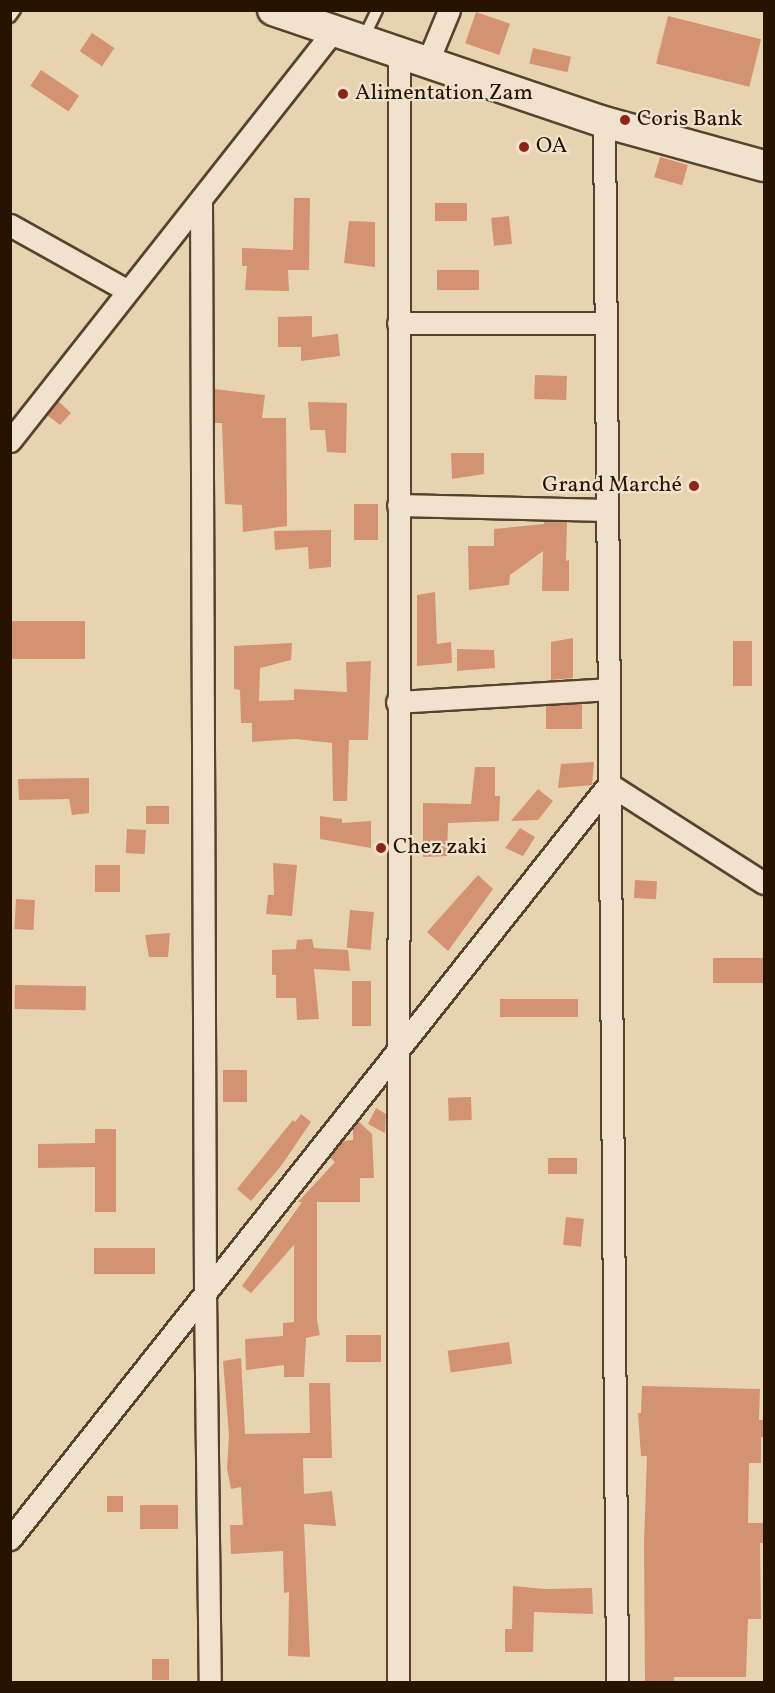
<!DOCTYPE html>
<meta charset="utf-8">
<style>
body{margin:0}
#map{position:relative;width:775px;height:1693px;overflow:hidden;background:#e8d3b1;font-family:Vollkorn,serif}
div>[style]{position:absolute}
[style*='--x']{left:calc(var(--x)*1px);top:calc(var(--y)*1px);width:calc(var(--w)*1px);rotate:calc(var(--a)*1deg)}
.building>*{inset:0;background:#d39271;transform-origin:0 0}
.roads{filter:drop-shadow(2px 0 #57432c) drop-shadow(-2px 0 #57432c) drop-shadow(0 2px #57432c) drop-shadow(0 -2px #57432c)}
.service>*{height:10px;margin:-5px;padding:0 5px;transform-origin:5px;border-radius:5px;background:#f0e2cc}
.minor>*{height:21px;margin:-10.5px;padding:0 10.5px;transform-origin:10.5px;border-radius:10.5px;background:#f0e2cc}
.secondary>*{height:30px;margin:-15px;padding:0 15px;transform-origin:15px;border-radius:15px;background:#f0e2cc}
.dots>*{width:16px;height:16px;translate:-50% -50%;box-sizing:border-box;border:3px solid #f0e2cc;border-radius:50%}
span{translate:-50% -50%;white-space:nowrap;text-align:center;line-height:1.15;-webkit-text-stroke:4.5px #f0e2cc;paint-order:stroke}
.poi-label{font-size:22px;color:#271300}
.left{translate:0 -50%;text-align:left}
.right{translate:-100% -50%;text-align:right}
.frame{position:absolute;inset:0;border:12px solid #271300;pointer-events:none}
</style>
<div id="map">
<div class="building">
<div style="left:476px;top:12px;width:36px;height:33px;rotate:19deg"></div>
<div style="left:668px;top:16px;width:96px;height:49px;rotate:14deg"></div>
<div style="left:92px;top:33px;width:27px;height:22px;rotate:34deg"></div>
<div style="left:533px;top:48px;width:39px;height:16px;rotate:13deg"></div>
<div style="left:41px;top:70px;width:46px;height:19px;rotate:34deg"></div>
<div style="left:660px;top:157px;width:29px;height:21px;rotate:16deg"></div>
<div style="clip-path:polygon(294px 198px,310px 198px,309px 270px,288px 270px,289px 291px,245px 290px,247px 266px,242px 266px,242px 248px,293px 250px)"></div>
<div style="left:435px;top:203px;width:32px;height:18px"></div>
<div style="left:509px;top:216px;width:28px;height:18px;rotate:84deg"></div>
<div style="clip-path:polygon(349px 221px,375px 222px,375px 267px,344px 263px)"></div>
<div style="left:437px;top:270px;width:42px;height:20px"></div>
<div style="clip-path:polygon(312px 316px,312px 337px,338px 334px,340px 356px,301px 361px,301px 347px,278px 347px,278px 317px)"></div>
<div style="left:535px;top:375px;width:32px;height:24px;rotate:2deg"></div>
<div style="clip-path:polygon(214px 389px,265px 395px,262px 418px,286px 418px,287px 526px,243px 532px,242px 505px,225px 504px,222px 423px,215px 423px)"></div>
<div style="clip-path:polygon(58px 401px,71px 413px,60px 425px,47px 415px)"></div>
<div style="clip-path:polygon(308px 402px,347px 403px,346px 453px,327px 452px,325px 430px,310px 430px)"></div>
<div style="clip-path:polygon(451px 453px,484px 453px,484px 474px,452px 479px)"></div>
<div style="left:354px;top:504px;width:24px;height:36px"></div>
<div style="clip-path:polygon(544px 521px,567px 522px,566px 561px,569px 560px,569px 591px,542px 591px,543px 551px,510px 575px,509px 585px,469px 590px,468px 546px,494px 546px,494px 529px,544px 524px)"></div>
<div style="clip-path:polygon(331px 530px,331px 567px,309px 569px,308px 547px,275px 550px,274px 531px)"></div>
<div style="clip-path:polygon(435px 592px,437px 644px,451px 642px,452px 663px,417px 666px,417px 595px)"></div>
<div style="left:85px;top:621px;width:38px;height:75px;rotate:90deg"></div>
<div style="clip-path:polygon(573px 638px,573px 678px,551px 680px,551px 642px)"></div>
<div style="left:733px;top:641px;width:19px;height:45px"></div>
<div style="clip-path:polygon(292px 643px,291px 660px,260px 668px,259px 701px,294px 700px,294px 689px,347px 692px,346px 662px,371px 661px,368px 740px,349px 740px,347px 801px,333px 801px,332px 743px,295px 739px,252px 742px,252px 723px,241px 723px,240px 690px,234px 689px,234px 646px)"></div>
<div style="clip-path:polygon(457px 649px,494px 650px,495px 668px,457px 671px)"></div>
<div style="left:582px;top:703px;width:26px;height:36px;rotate:90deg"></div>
<div style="clip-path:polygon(594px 762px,592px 785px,558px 788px,561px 764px)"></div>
<div style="clip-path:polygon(475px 767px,495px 767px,495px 796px,500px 796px,499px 821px,448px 823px,447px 856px,423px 857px,423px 803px,471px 804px)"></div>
<div style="clip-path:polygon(89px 778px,89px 813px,72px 815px,69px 799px,19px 800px,18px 779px)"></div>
<div style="clip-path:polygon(538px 789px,553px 801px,538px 820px,511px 821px)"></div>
<div style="left:146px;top:806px;width:23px;height:18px"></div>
<div style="clip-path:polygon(320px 816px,342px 819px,342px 823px,371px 821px,371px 848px,320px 839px)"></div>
<div style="clip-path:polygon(520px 828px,535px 837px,523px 856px,505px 848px)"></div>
<div style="left:127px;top:829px;width:19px;height:24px;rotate:3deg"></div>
<div style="clip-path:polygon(273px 863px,297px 865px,292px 916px,266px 914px,268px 895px,274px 895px)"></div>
<div style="left:95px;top:865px;width:25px;height:27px"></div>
<div style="clip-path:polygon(478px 875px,493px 889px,448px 951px,427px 932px)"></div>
<div style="left:635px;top:880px;width:22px;height:18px;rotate:3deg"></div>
<div style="left:16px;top:899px;width:19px;height:30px;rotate:3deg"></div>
<div style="left:350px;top:910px;width:24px;height:38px;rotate:5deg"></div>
<div style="clip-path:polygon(170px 933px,168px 957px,149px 957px,145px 935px)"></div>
<div style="clip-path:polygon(312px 939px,314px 948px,348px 950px,350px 971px,314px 969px,319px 1019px,297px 1020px,296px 998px,276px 998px,276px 975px,272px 975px,272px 950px,296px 949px,297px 940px)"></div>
<div style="left:765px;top:958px;width:25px;height:52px;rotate:90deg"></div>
<div style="left:371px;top:981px;width:45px;height:19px;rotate:90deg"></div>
<div style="left:15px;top:985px;width:71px;height:24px;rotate:1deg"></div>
<div style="left:500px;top:999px;width:78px;height:18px"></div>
<div style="left:223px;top:1070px;width:24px;height:32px"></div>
<div style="left:471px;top:1097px;width:23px;height:23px;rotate:88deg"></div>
<div style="clip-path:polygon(376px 1108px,386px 1114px,385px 1133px,368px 1124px)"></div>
<div style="clip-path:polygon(301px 1114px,311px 1122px,281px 1166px,251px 1201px,237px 1189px,293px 1120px,295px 1122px)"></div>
<div style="clip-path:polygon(358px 1121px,372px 1134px,374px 1178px,360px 1178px,360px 1202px,317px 1202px,317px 1320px,320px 1335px,306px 1338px,304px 1377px,284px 1377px,284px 1365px,246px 1370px,245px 1339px,283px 1336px,283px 1323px,294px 1322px,294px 1245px,251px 1293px,242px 1286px,302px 1202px,298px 1202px,335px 1162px,330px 1157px,342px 1141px,353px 1140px,353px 1128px)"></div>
<div style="clip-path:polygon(95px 1129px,116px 1129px,116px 1212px,95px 1212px,95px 1167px,38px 1168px,38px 1144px,95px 1143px)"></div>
<div style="left:548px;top:1158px;width:29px;height:16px"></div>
<div style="left:566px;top:1217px;width:18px;height:28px;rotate:6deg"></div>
<div style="left:94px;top:1248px;width:61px;height:26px"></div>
<div style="left:381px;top:1335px;width:27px;height:35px;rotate:90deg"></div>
<div style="left:509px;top:1342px;width:22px;height:62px;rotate:82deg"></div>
<div style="clip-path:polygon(241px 1358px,245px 1434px,310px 1433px,309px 1383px,330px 1383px,332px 1458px,303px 1458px,304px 1494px,332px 1491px,336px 1526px,304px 1524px,310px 1657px,288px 1656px,289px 1592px,284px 1593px,283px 1551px,231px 1554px,230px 1525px,243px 1525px,241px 1487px,231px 1489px,227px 1468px,229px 1435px,223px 1361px)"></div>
<div style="clip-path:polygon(642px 1386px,760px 1389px,759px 1420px,764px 1420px,764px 1437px,761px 1437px,761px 1463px,749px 1463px,748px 1523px,763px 1523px,763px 1543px,760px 1543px,761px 1619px,748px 1619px,746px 1677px,674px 1677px,674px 1683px,645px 1683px,644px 1542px,647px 1456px,641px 1456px,638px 1413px,641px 1413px)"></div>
<div style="left:107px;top:1496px;width:16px;height:16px"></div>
<div style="left:140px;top:1505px;width:38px;height:24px"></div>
<div style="clip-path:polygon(513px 1586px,545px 1589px,592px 1588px,593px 1614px,534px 1612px,533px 1652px,505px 1652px,505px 1629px,512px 1629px)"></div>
<div style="left:169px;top:1659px;width:21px;height:17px;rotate:90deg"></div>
</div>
<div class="roads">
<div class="service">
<div style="--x:10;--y:17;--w:9;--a:-54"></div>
<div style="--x:364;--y:37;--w:30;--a:-64"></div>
</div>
<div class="minor">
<div style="--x:428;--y:61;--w:55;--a:-67.6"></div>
<div style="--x:604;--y:122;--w:1560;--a:89.52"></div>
<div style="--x:201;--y:199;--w:1093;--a:89.79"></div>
<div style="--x:205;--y:1292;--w:390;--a:89.3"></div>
<div style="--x:10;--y:225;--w:135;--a:29.2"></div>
<div style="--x:398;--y:323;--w:207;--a:0"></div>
<div style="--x:10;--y:441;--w:523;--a:-51.75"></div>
<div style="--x:398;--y:505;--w:209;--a:1.4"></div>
<div style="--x:397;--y:702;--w:212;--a:-3.5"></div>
<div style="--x:10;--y:1539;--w:964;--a:-51.57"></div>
<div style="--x:609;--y:784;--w:184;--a:32.6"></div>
<div style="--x:398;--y:1682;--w:1630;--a:-89.96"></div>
</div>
<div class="secondary">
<div style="--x:273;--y:10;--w:349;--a:18.7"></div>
<div style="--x:604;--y:122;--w:166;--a:15.4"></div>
</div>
</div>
<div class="dots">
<div style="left:343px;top:94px;background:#8f2418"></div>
<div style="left:625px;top:120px;background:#8f2418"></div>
<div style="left:524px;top:147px;background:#8f2418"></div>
<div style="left:694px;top:486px;background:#8f2418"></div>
<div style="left:381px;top:848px;background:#8f2418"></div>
</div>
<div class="poi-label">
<span class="left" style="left:355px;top:94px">Alimentation Zam</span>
<span class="left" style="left:637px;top:120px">Coris Bank</span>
<span class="left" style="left:536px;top:147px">OA</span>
<span class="right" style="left:682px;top:486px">Grand Marché</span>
<span class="left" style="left:393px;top:848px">Chez zaki</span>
</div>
<div class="frame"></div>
</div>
